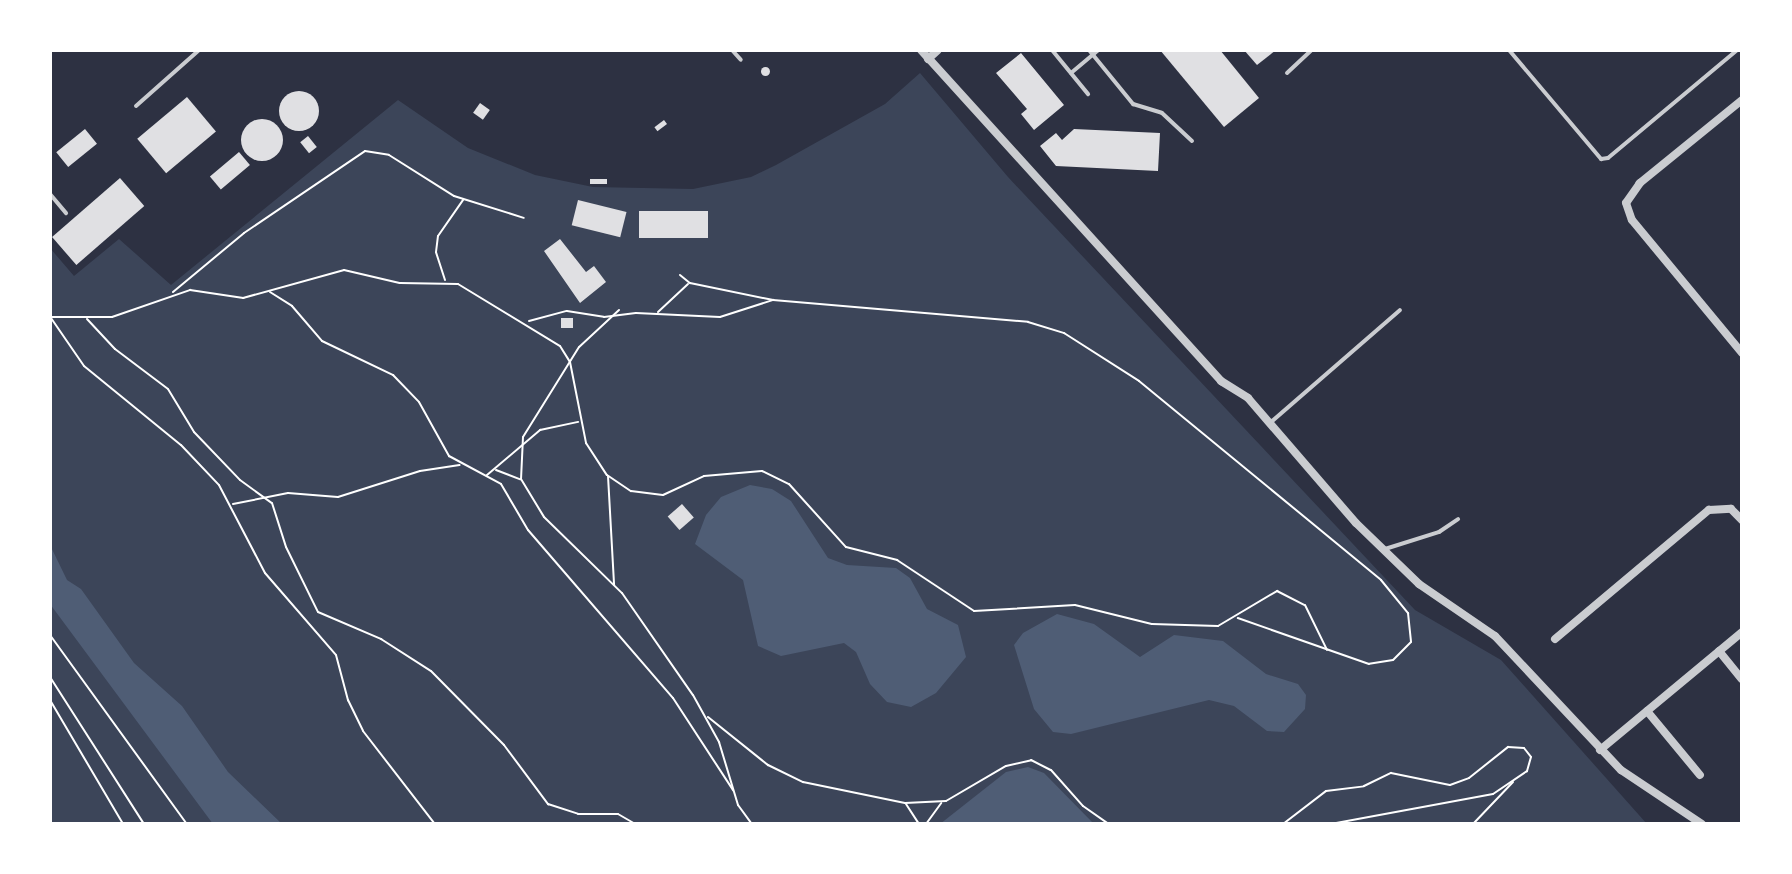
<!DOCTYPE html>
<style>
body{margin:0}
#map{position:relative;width:1792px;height:874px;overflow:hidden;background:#2d3142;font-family:Commissioner,sans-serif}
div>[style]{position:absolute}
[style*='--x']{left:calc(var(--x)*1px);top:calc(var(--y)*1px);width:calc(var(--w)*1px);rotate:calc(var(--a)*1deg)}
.green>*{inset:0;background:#3c4559}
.water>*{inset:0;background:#4f5d75}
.building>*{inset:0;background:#e0e0e3;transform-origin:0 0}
.round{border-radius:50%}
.path>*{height:2px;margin:-1px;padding:0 1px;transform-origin:1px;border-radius:1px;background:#fff}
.service>*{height:4px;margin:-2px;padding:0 2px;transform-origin:2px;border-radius:2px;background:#caccd0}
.minor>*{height:8px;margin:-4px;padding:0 4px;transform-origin:4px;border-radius:4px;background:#caccd0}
span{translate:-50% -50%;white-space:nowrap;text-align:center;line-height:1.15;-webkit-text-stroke:6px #fff;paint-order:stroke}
.frame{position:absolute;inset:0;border:52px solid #fff;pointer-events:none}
</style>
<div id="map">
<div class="green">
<div style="clip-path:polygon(920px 73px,1008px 177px,1415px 610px,1501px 660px,1647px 824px,50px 824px,50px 248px,74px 276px,119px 239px,171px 285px,398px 100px,468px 148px,535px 175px,593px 187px,693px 189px,751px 177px,776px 165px,885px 104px)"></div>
</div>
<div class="water">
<div style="clip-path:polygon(750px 485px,772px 489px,791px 501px,828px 558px,847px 565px,896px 568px,910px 578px,927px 609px,958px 625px,966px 657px,936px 693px,911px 707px,887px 702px,870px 684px,856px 652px,844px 643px,781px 656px,758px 646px,743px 580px,695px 544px,706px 515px,721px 497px)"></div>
<div style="clip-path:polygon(50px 545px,67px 580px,81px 589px,134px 663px,182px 706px,228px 772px,282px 824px,213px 824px,50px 604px)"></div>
<div style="clip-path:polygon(1057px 614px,1094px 624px,1140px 657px,1174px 635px,1223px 641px,1266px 674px,1298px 684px,1306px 695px,1305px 709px,1284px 732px,1267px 731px,1234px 706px,1209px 700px,1071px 734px,1053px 732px,1034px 709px,1014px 645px,1023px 633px)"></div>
<div style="clip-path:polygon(1028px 767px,1044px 773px,1094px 824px,940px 824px,1006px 772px)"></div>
</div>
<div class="building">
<div style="clip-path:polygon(1160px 50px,1220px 50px,1259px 98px,1224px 127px)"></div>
<div style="clip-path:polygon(1244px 50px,1276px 50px,1257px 65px)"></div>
<div style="clip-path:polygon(1021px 53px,1064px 105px,1034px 130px,1021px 114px,1027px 109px,996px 73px)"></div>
<div class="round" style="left:760.5px;top:66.5px;width:9px;height:9px"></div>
<div class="round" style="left:279px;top:91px;width:40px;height:40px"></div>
<div style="left:187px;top:97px;width:45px;height:65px;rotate:50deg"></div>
<div style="left:480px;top:103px;width:12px;height:12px;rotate:35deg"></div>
<div class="round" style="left:241px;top:119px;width:42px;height:42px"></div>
<div style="left:664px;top:120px;width:5px;height:12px;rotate:53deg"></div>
<div style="left:85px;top:129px;width:19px;height:37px;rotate:51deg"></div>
<div style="clip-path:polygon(1074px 129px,1160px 133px,1158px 171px,1056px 166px,1040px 146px,1056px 133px,1062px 140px)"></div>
<div style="left:308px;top:136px;width:14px;height:10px;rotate:51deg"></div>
<div style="left:239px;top:152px;width:17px;height:38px;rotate:50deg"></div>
<div style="left:120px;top:178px;width:37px;height:90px;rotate:49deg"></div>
<div style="left:590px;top:179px;width:17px;height:5px"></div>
<div style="left:578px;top:200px;width:50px;height:26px;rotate:14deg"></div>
<div style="left:708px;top:211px;width:27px;height:69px;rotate:90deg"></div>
<div style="clip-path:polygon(560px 239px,586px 272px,594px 266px,606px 282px,580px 303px,544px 251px)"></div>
<div style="left:561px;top:318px;width:12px;height:10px"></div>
<div style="left:682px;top:504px;width:18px;height:19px;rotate:49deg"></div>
</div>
<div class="path">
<div style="--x:680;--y:275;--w:13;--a:39"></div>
<div style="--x:690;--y:283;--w:85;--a:11.6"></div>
<div style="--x:773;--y:300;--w:256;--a:4.9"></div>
<div style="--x:1028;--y:322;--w:38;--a:17"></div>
<div style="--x:1064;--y:333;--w:89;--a:32.6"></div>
<div style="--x:1139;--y:381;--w:313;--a:39.4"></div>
<div style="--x:1381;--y:580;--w:43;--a:50.7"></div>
<div style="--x:1408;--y:613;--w:29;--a:84"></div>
<div style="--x:1411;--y:642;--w:25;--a:135"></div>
<div style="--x:1393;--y:660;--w:24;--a:171"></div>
<div style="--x:1369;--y:664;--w:139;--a:-160.7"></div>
<div style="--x:445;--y:280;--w:29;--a:-108"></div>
<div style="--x:436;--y:252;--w:16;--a:-83"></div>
<div style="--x:438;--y:236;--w:44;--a:-55.2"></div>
<div style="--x:173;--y:292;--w:92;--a:-39.7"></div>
<div style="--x:244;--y:233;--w:146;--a:-34.1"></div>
<div style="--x:365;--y:151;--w:24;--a:9"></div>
<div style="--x:389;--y:155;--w:77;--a:32.2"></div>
<div style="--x:454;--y:196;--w:73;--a:17.4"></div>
<div style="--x:270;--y:292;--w:26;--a:32"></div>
<div style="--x:292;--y:306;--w:46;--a:49.4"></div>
<div style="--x:322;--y:341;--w:79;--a:25.6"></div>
<div style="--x:393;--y:375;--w:37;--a:46"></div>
<div style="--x:419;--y:402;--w:62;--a:60.9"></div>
<div style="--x:449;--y:456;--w:59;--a:28.3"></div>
<div style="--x:501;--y:484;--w:53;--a:59.6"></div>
<div style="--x:528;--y:530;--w:222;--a:49.2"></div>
<div style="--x:673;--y:698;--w:110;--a:56.9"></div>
<div style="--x:619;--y:310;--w:54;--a:137.2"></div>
<div style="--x:579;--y:347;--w:106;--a:121.9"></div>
<div style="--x:523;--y:437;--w:42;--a:92.7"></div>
<div style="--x:521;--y:479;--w:44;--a:58.8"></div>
<div style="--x:544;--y:517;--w:109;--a:44.3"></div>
<div style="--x:622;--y:593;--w:124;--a:55.2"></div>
<div style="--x:693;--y:695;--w:54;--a:61"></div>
<div style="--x:719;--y:742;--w:66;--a:73.2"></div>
<div style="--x:738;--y:805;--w:24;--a:54"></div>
<div style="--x:658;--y:312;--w:41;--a:-43"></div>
<div style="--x:50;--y:317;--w:62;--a:0"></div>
<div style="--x:112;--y:317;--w:83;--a:-19.1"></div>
<div style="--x:190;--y:290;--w:54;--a:8.6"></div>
<div style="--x:243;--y:298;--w:105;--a:-15.5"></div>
<div style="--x:344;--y:270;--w:57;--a:13.1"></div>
<div style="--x:400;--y:283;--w:58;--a:1"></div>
<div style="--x:458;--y:284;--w:119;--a:31.3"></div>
<div style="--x:560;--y:346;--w:19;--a:58"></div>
<div style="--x:570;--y:362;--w:83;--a:78.8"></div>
<div style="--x:586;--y:443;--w:38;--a:57"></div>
<div style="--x:607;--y:475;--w:29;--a:34"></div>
<div style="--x:631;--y:491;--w:32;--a:7"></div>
<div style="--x:663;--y:495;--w:45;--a:-24.9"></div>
<div style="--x:704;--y:476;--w:58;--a:-4.9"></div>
<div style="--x:762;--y:471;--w:30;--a:26"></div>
<div style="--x:789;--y:484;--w:85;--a:47.9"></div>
<div style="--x:846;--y:547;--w:53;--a:14.3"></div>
<div style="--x:897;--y:560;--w:92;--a:33.5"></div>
<div style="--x:974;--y:611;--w:101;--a:-3.4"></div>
<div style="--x:1075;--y:605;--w:79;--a:13.9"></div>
<div style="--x:1152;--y:624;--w:66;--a:1.7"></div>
<div style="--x:1218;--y:626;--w:69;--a:-30.7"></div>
<div style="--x:1277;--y:591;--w:31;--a:27"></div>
<div style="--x:1305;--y:605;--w:50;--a:63.9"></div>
<div style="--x:51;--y:318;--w:58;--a:55.5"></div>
<div style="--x:84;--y:366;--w:125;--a:39.2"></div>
<div style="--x:181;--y:445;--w:55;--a:46.5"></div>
<div style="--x:219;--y:485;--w:99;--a:62.4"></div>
<div style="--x:265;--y:573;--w:108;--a:49.1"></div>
<div style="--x:336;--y:655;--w:47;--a:75.1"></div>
<div style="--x:348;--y:700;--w:34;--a:64"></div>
<div style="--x:363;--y:731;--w:118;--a:52.3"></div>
<div style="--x:87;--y:319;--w:41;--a:47"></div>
<div style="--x:115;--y:349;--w:66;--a:37"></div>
<div style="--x:168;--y:389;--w:50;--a:58.8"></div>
<div style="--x:194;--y:432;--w:66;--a:46.2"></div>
<div style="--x:240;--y:480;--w:39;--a:36"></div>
<div style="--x:272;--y:503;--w:46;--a:72.3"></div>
<div style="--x:286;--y:547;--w:72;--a:63.8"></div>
<div style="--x:318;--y:612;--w:69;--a:23.2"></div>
<div style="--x:381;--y:639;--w:59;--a:32.6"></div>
<div style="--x:431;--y:671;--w:104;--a:45.4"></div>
<div style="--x:504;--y:745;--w:74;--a:53.3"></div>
<div style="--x:548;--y:804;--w:32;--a:18"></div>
<div style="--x:578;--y:814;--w:40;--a:0"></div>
<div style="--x:618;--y:814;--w:20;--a:30"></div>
<div style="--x:529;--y:321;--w:39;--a:-15"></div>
<div style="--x:567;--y:311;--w:37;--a:9"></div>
<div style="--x:604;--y:317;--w:32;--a:-7"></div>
<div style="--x:636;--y:313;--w:84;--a:2.7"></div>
<div style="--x:720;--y:317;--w:56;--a:-17.8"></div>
<div style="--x:496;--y:470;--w:26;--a:21"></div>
<div style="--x:487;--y:475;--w:70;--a:-40.3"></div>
<div style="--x:540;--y:430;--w:39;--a:-12"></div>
<div style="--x:608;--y:476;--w:109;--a:86.8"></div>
<div style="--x:233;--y:504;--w:56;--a:-11.3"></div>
<div style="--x:288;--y:493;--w:50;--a:4.6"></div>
<div style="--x:338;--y:497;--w:86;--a:-17.6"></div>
<div style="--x:420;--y:471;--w:40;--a:-8.5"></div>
<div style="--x:50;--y:635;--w:233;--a:54.1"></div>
<div style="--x:50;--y:677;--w:174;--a:57.4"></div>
<div style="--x:50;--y:700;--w:144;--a:59.5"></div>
<div style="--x:708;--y:717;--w:77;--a:38.7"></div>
<div style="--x:768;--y:765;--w:39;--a:26"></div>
<div style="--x:803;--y:782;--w:104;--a:11.6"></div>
<div style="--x:905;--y:803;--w:41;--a:-2.8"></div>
<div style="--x:946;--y:801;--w:69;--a:-30.3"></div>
<div style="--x:1006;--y:766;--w:26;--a:-13"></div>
<div style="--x:1031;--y:760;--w:22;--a:27"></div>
<div style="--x:1051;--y:770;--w:48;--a:48.4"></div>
<div style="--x:1083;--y:806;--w:32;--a:35"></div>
<div style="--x:906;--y:804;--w:24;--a:57"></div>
<div style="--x:926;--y:824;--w:26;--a:-54"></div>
<div style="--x:1283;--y:824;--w:54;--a:-37.5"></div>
<div style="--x:1326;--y:791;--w:38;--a:-7"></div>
<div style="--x:1364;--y:786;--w:30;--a:-26"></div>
<div style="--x:1391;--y:773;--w:60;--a:11.5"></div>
<div style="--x:1450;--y:785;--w:20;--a:-20"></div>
<div style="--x:1469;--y:778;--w:50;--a:-38.5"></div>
<div style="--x:1508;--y:747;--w:16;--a:4"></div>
<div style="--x:1524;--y:748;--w:11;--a:52"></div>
<div style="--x:1531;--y:757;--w:15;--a:106"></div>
<div style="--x:1527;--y:771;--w:41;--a:145.9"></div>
<div style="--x:1493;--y:794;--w:165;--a:169.5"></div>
<div style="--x:1473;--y:824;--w:58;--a:-46.4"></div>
</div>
<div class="service">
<div style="--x:732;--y:50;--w:13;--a:48"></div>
<div style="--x:1052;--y:50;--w:57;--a:50.7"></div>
<div style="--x:1089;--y:50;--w:70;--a:50.8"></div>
<div style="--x:1133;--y:104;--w:30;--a:17"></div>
<div style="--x:1162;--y:113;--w:41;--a:43"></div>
<div style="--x:1509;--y:50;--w:143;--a:49.8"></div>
<div style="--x:1601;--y:159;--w:7;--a:-8"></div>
<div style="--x:1608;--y:158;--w:168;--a:-39.9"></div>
<div style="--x:1071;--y:73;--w:35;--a:-40"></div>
<div style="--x:1287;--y:73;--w:34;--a:-43"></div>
<div style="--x:136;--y:106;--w:84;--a:-41.6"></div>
<div style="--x:50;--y:194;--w:25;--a:50"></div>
<div style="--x:1270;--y:423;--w:172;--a:-41"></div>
<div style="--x:1385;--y:549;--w:57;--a:-17.5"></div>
<div style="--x:1439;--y:532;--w:23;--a:-34"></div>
</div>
<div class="minor">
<div style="--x:921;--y:50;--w:447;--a:47.8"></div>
<div style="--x:1221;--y:381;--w:32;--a:32"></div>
<div style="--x:1248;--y:398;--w:165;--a:49.2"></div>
<div style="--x:1356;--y:523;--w:88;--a:44.1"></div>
<div style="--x:1419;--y:584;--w:92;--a:34.4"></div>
<div style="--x:1495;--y:636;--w:184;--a:46.8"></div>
<div style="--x:1621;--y:770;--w:97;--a:33.7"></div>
<div style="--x:928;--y:59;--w:13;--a:-42"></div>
<div style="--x:1742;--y:100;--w:132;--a:140.9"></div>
<div style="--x:1640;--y:183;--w:24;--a:125"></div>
<div style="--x:1626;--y:203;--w:18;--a:71"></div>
<div style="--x:1632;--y:220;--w:173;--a:50.4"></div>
<div style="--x:1555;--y:639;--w:201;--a:-40"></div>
<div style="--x:1709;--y:510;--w:22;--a:-3"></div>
<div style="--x:1731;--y:509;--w:16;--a:45"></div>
<div style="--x:1719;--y:651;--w:36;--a:51"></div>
<div style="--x:1647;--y:711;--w:83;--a:50.4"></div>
<div style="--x:1600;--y:750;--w:185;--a:-39.7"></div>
</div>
<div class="frame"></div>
</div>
